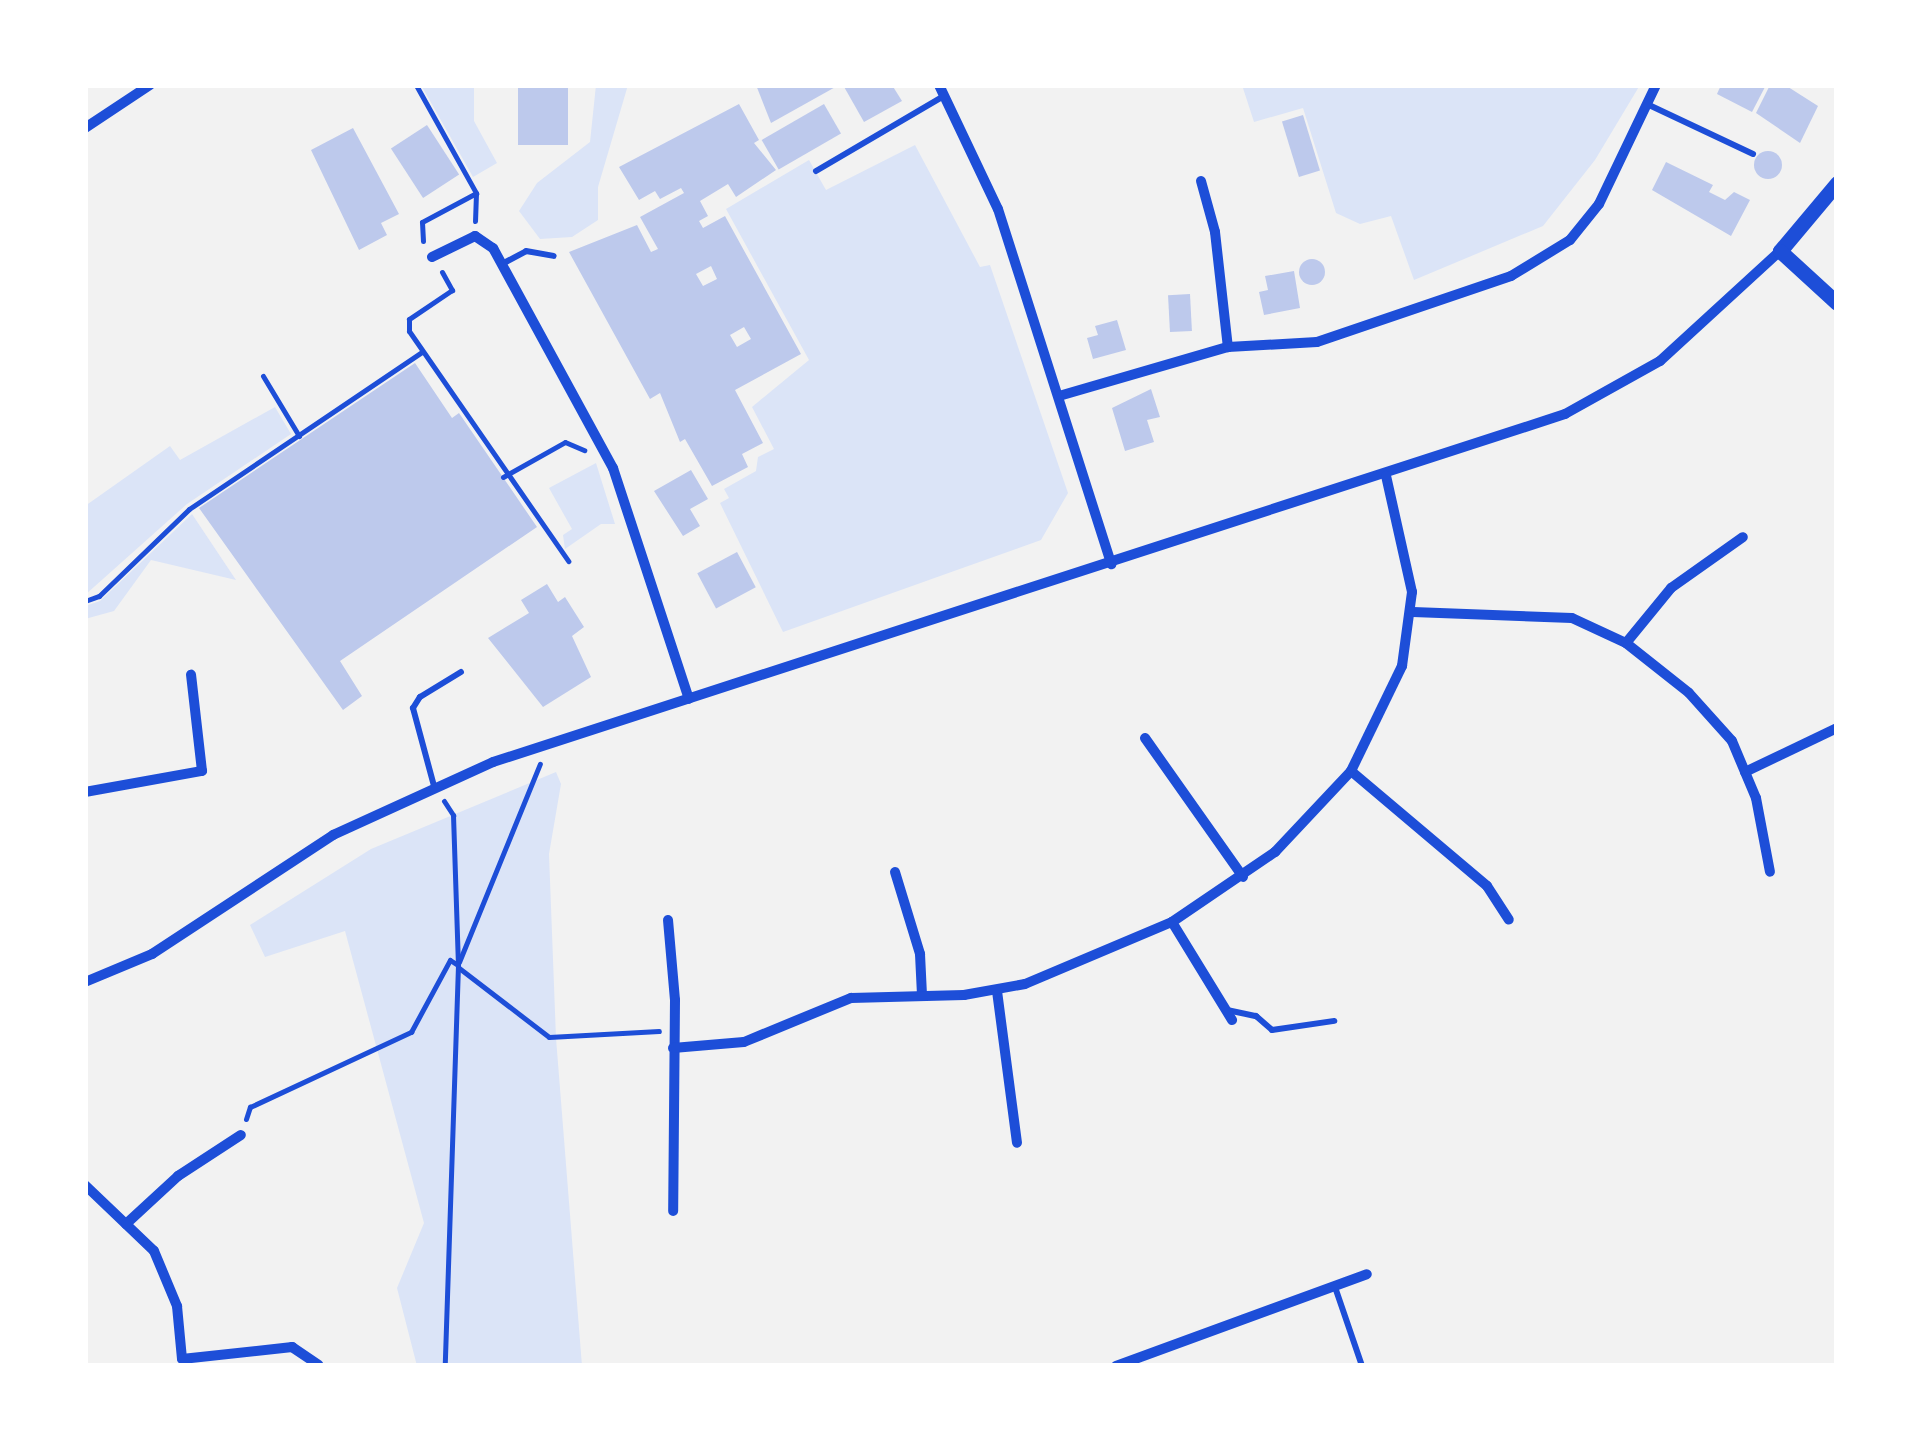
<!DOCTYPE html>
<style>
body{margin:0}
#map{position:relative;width:1922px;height:1451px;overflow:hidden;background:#f2f2f2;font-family:"Titillium Web",sans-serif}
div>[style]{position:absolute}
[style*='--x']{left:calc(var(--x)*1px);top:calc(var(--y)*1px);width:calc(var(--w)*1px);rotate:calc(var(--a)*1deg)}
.green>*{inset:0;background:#dbe4f7}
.building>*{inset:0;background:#bdc9ec;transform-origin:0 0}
.round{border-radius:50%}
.path>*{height:5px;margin:-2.5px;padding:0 2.5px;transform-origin:2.5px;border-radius:2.5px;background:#1d4ed8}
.service>*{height:6px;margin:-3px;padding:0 3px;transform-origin:3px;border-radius:3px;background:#1d4ed8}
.minor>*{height:10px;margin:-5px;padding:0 5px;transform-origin:5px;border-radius:5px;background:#1d4ed8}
.tertiary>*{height:15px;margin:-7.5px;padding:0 7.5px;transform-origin:7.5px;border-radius:7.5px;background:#1d4ed8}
span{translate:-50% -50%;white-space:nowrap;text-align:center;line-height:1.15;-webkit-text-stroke:10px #fff;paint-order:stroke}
.frame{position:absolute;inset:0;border:88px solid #fff;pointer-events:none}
</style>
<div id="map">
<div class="green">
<div style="clip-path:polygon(421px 85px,474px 85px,474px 121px,497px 163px,473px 177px)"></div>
<div style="clip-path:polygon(596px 85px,628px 85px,598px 187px,598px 220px,572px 237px,540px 239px,519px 211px,537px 183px,590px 142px)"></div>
<div style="clip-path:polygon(1242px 85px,1640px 85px,1595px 160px,1543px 226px,1414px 280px,1391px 216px,1360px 224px,1336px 213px,1303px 108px,1254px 122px)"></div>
<div style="clip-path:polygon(915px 145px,980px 267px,990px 265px,1068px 493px,1041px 540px,783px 632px,720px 503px,729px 498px,724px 489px,756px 471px,758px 457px,774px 449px,752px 407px,809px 360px,726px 209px,809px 160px,826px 190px)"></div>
<div style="clip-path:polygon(275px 407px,291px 434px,187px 504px,85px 595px,85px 506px,170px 446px,180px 460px)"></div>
<div style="clip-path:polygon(596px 463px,615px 524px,601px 524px,565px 549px,563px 535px,572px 529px,549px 488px)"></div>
<div style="clip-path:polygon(192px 514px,236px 580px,151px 560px,114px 611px,85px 619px,85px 606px,100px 601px)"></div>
<div style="clip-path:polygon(556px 772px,561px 784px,549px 854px,556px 1038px,582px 1366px,417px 1366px,397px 1288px,424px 1223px,345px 931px,265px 957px,250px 925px,371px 849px)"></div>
</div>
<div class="building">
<div style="left:518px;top:85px;width:50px;height:60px"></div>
<div style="clip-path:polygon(756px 85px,839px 85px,771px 123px)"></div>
<div style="clip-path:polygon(843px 85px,892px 85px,902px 101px,864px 122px)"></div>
<div style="clip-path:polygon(1721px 85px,1766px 85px,1752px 112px,1717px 94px)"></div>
<div style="clip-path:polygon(1770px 85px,1785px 85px,1818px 106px,1800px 143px,1756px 113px)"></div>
<div style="clip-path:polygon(evenodd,739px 104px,759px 140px,754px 143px,776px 170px,736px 197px,728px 184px,700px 201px,708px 216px,699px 221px,703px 228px,725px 216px,801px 354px,735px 390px,763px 443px,742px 454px,748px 467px,712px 486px,685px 439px,680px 442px,660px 393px,650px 399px,569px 252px,637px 225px,651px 252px,658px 249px,640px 217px,684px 193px,681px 188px,660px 199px,655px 191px,639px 200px,619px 167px,739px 104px,711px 266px,717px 279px,703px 286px,696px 274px,711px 266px,739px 104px,744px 327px,751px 339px,737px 347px,730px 335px,744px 327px)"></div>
<div style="left:824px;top:104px;width:34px;height:72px;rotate:60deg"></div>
<div style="left:1303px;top:115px;width:58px;height:22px;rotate:73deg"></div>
<div style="left:427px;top:125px;width:59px;height:43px;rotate:57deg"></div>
<div style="clip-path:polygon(353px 128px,399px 214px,381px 223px,387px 235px,359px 250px,311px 150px)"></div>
<div class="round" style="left:1754px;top:151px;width:28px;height:28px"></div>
<div style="clip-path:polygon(1666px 162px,1713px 185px,1709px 192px,1725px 200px,1734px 192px,1750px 200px,1731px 236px,1652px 190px)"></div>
<div class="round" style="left:1299px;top:259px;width:26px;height:26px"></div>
<div style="clip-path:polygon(1294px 271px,1300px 308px,1264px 315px,1259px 292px,1268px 290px,1265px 276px)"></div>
<div style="left:1190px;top:294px;width:37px;height:22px;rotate:87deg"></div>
<div style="clip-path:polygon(1117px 320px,1126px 350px,1093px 359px,1087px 338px,1098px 335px,1095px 326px)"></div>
<div style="clip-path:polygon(415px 363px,452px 418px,459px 413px,537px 527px,340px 661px,362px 696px,343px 710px,199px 508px)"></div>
<div style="clip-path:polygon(1151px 389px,1160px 417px,1147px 420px,1154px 442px,1125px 451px,1112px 408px)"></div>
<div style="clip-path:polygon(691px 470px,708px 499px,690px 509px,700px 526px,683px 536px,654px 491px)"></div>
<div style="left:737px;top:552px;width:40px;height:45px;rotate:62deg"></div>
<div style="clip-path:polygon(547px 584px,558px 602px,565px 597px,584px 627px,572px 636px,591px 677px,543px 707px,488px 638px,529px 613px,521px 600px)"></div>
</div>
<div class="path">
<div style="--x:416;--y:85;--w:124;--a:60.9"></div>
<div style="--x:476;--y:193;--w:28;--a:92"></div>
<div style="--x:423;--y:241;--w:19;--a:-93"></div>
<div style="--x:422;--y:222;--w:61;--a:-28.2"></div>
<div style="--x:442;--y:272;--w:21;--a:61"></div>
<div style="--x:452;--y:290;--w:52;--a:146"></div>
<div style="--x:409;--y:319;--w:12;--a:90"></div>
<div style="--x:409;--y:331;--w:280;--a:55.3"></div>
<div style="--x:263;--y:376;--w:70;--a:59"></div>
<div style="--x:503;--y:477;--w:71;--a:-29.4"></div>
<div style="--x:565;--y:442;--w:21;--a:23"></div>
<div style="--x:85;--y:601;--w:15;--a:-20"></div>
<div style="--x:99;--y:596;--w:125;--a:-44"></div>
<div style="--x:189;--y:509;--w:281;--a:-34"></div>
<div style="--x:444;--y:801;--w:17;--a:57"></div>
<div style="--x:453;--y:815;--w:150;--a:88.1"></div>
<div style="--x:458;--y:965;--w:401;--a:91.9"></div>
<div style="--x:459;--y:962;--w:214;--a:-67.8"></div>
<div style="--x:459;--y:968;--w:113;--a:37.5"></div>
<div style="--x:549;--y:1037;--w:110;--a:-3.1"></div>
<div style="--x:246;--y:1119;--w:13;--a:-72"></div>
<div style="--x:250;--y:1107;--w:178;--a:-25"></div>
<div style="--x:411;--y:1032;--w:82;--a:-61.6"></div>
<div style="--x:450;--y:960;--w:9;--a:32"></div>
</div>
<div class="service">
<div style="--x:1649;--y:105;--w:115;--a:25.2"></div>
<div style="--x:816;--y:171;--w:148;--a:-30.4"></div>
<div style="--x:502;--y:264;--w:27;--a:-28"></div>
<div style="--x:526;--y:251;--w:28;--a:10"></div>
<div style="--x:434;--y:786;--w:81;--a:-105.1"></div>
<div style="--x:413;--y:708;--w:13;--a:-58"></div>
<div style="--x:420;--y:697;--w:48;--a:-31.4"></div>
<div style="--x:1227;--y:1010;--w:30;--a:12"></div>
<div style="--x:1256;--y:1016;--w:21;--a:41"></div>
<div style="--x:1272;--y:1030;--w:63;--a:-8.3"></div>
<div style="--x:1335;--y:1287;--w:83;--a:71.1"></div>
</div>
<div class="minor">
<div style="--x:939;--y:85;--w:137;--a:64.6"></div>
<div style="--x:998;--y:209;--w:373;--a:72.3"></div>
<div style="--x:85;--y:128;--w:78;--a:-33.5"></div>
<div style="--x:1201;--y:181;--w:53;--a:74.6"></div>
<div style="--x:1215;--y:232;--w:116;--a:83.6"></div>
<div style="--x:432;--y:257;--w:48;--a:-26"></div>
<div style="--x:475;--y:236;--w:22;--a:34"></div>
<div style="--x:493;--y:248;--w:251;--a:61.4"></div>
<div style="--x:613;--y:468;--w:243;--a:71.8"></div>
<div style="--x:1059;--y:396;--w:176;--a:-16.2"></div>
<div style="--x:1228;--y:347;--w:89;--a:-3.2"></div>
<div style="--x:1317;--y:342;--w:205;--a:-18.8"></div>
<div style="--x:1511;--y:276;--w:69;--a:-31.4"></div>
<div style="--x:1570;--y:240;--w:46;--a:-51.1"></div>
<div style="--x:1599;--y:204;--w:132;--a:-64.4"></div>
<div style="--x:1413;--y:612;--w:159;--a:2.2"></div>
<div style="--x:1572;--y:618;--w:60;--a:24.8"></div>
<div style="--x:1626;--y:643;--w:80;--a:38.4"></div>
<div style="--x:1689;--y:693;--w:64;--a:48.1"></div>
<div style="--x:1732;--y:741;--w:62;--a:67.2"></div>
<div style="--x:1756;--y:798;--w:75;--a:79.3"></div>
<div style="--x:1626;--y:643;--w:71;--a:-50.7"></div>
<div style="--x:1671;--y:588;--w:88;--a:-35.3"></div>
<div style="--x:1145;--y:738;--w:170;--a:54.8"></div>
<div style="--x:1351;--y:771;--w:178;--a:40.2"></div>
<div style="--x:1487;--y:886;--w:40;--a:57.1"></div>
<div style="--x:1745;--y:772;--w:102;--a:-25.6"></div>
<div style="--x:85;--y:792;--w:119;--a:-10.2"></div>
<div style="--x:202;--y:771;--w:97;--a:-96.5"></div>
<div style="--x:895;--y:872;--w:86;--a:73"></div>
<div style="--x:920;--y:954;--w:41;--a:87.2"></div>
<div style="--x:668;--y:920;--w:80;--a:85"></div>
<div style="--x:675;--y:1000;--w:211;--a:90.5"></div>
<div style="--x:1172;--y:922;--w:115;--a:58.5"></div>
<div style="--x:85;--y:982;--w:73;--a:-22.7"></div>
<div style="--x:152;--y:954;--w:217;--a:-33.3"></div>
<div style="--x:333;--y:835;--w:176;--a:-24.5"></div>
<div style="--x:493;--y:762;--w:1127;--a:-17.98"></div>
<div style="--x:1565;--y:414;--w:109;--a:-29.2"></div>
<div style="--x:1660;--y:361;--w:163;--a:-42.5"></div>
<div style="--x:997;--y:991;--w:153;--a:82.5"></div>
<div style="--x:673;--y:1048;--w:71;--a:-4.8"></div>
<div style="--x:744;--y:1042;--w:116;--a:-22.4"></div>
<div style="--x:851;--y:998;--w:113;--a:-1.5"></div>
<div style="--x:964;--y:995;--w:62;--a:-10.2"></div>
<div style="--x:1025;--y:984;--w:160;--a:-22.9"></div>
<div style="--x:1172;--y:922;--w:125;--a:-34.2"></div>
<div style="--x:1275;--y:852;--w:111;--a:-46.8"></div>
<div style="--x:1351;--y:771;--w:117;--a:-64.1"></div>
<div style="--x:1402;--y:666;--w:75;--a:-82.3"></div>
<div style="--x:1412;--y:592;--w:119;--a:-102.6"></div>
<div style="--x:85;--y:1185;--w:95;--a:43.7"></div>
<div style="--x:154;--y:1251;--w:60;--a:67.3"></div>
<div style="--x:177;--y:1306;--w:53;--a:84.6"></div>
<div style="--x:182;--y:1359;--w:111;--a:-6.2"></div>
<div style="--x:292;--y:1347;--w:32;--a:34"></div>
<div style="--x:126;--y:1224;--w:71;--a:-42.7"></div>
<div style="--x:178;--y:1176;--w:75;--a:-33.1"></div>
<div style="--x:1116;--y:1366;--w:267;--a:-20.1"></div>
</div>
<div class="tertiary">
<div style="--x:1837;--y:183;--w:89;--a:130"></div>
<div style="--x:1780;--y:251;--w:77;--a:42.4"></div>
</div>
<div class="frame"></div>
</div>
